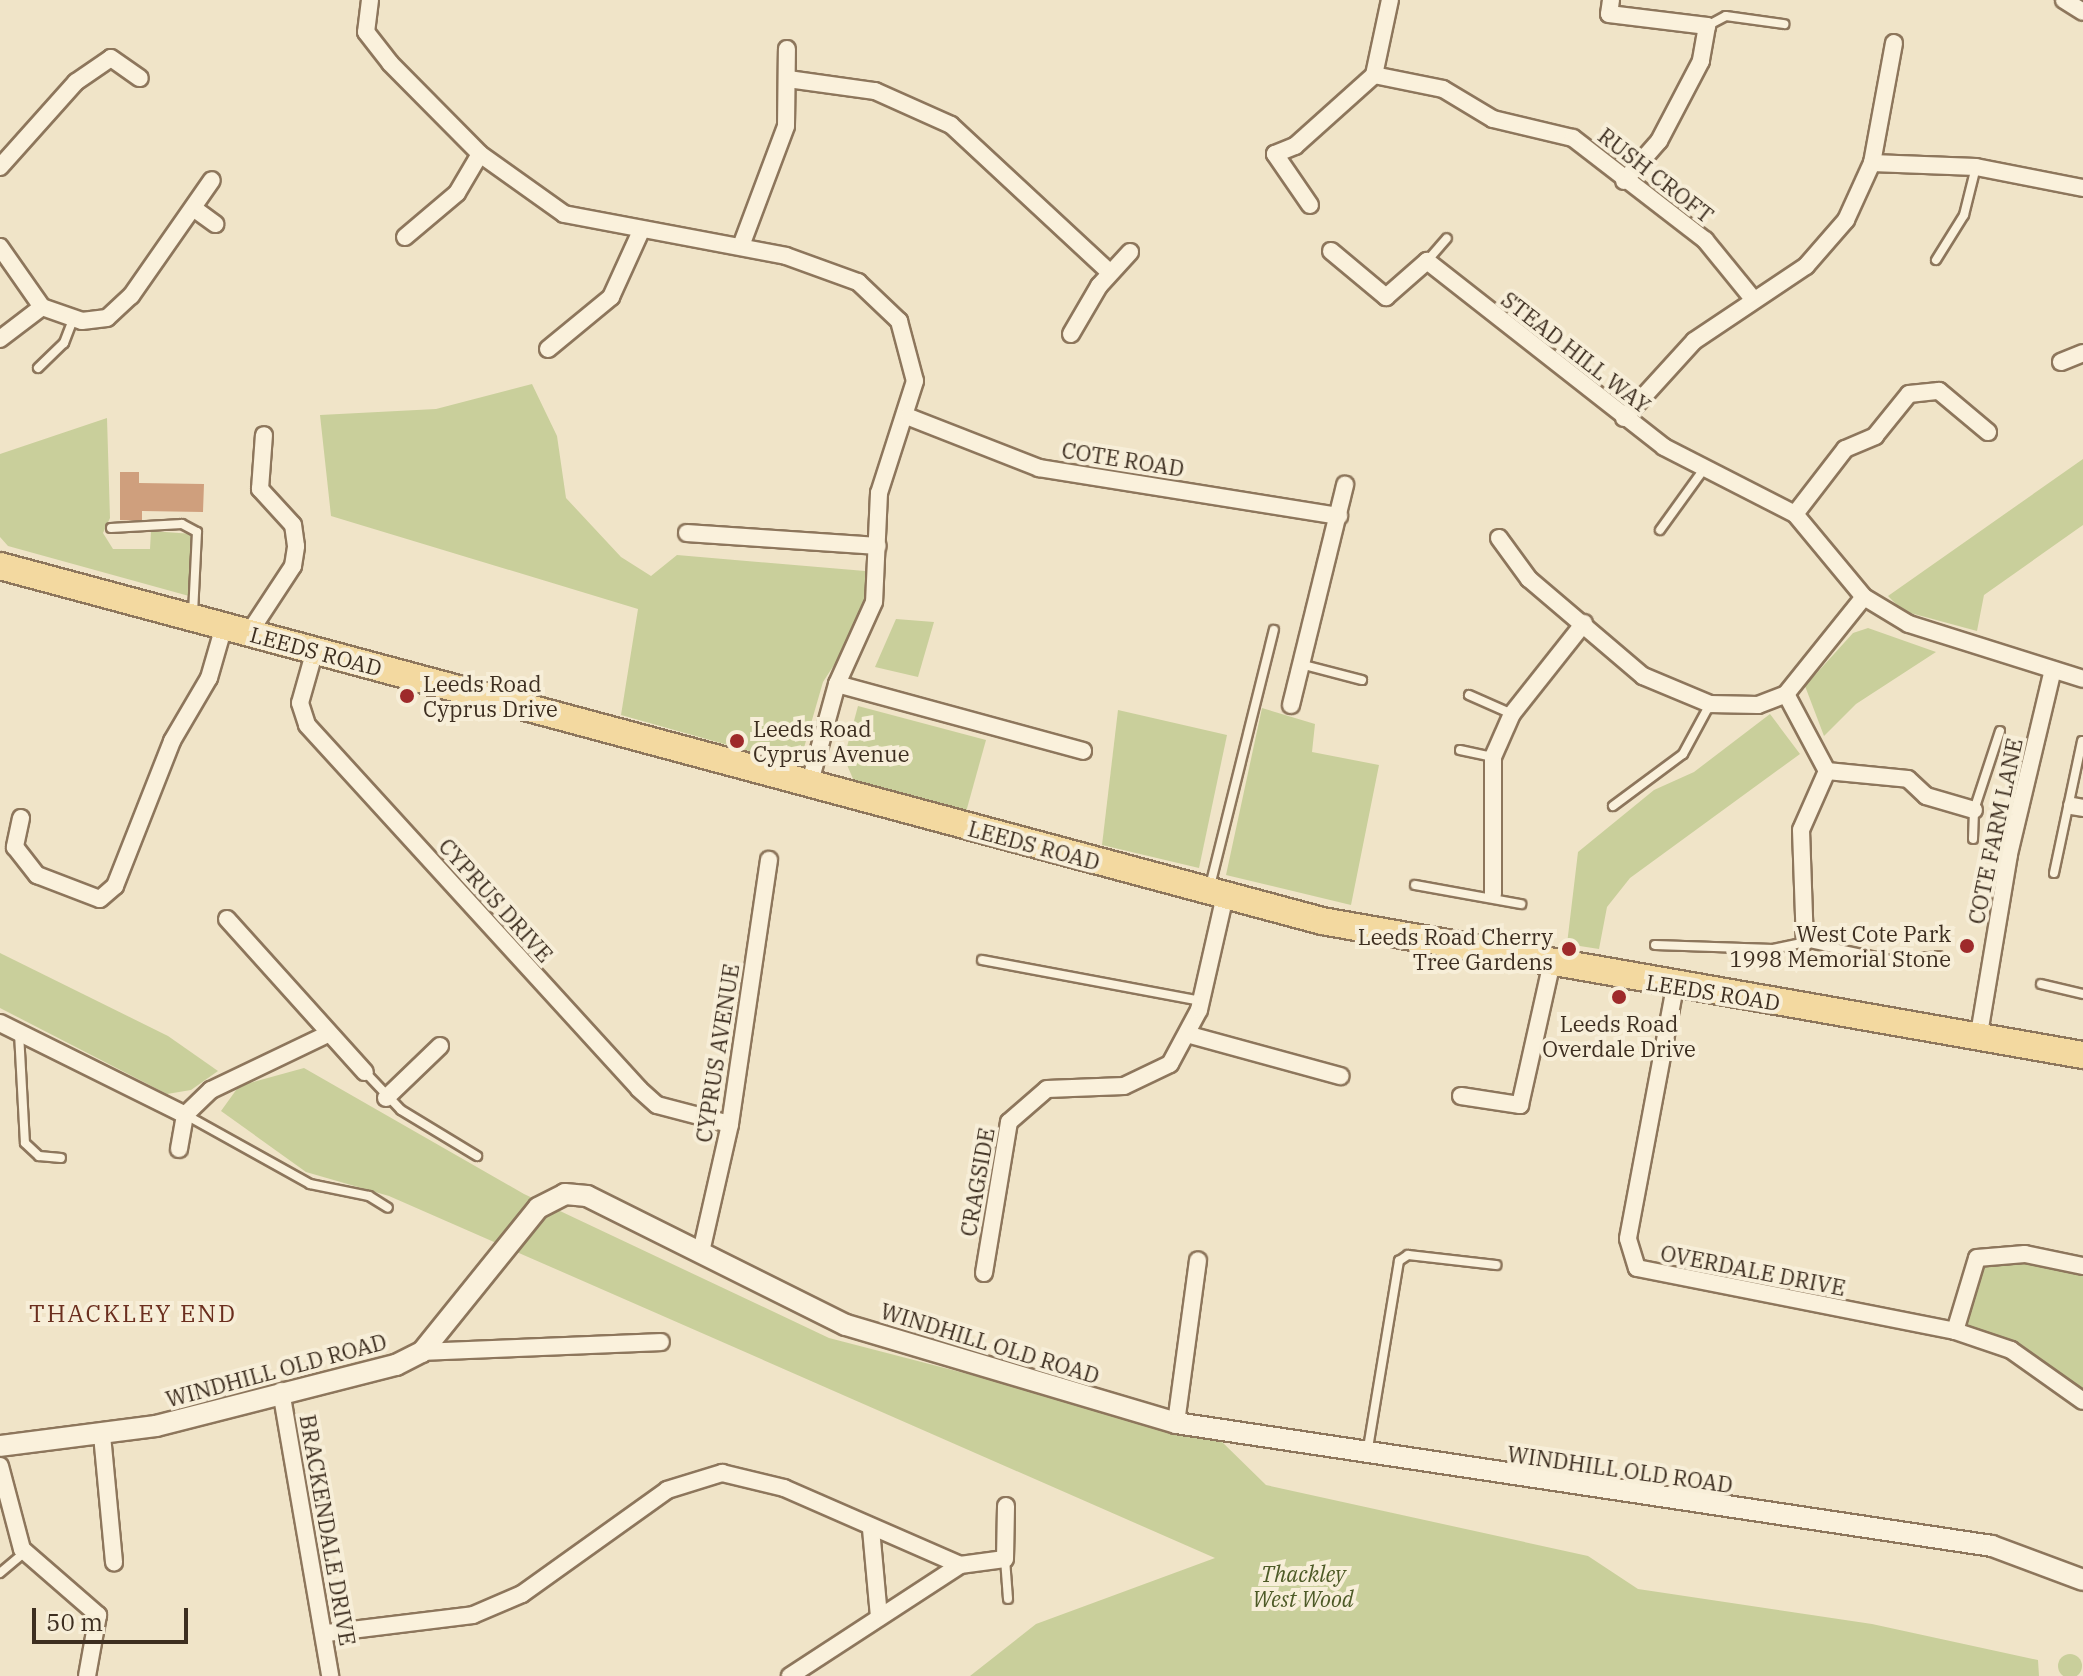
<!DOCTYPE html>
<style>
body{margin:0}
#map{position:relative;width:2083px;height:1676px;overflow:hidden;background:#f0e4c8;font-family:"IBM Plex Serif",serif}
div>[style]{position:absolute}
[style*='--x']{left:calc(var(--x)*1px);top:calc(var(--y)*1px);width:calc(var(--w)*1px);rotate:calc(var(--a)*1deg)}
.green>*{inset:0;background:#c9cf9b}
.round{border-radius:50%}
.building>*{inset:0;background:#cf9f7d}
.roads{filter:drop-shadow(2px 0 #8d765c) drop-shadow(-2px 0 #8d765c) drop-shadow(0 2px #8d765c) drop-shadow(0 -2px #8d765c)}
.service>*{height:8px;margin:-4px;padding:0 4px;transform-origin:4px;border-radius:4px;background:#faf1dc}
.minor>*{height:16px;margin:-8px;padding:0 8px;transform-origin:8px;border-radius:8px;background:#faf1dc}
.tertiary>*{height:20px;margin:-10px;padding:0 10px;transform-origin:10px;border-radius:10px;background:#faf1dc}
.primary>*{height:26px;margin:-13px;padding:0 13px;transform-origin:13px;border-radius:13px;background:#f3d9a0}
.dots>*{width:22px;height:22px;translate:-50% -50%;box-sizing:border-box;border:4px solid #f7eed8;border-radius:50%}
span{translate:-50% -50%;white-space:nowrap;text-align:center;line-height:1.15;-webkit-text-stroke:8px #f7eed8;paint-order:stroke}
.street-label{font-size:22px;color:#3d2e20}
.poi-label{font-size:22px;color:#3d2e20}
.left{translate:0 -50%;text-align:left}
.right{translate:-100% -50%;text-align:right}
.park-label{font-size:22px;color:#4d5a26;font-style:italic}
.neighbourhood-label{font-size:24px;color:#6b2e1e;letter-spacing:2px}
.scale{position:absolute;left:32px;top:1608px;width:156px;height:36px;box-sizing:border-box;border:4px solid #3d2e20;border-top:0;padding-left:10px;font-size:24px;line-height:28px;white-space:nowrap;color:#3d2e20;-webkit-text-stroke:6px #f7eed8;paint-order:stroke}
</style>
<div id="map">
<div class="green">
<div style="clip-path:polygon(532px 384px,557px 436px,566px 498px,621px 557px,651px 576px,677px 555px,865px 571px,865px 617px,823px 682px,799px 765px,621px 715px,638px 609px,331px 516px,320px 415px,436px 409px)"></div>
<div style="clip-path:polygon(107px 418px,110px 518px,103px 533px,113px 549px,150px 549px,151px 531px,193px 534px,189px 596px,8px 546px,0 537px,0 454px)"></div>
<div style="clip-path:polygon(2083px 459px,2083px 525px,1984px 595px,1977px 631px,1903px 611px,1888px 596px)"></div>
<div style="clip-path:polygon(896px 619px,934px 622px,918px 677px,875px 667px)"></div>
<div style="clip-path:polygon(1868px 628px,1936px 652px,1856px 704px,1824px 736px,1805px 686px,1853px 633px)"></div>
<div style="clip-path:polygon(858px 706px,986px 740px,966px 812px,854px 781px,844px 758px)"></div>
<div style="clip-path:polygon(1262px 708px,1315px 724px,1312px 752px,1379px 765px,1351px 905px,1226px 875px)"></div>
<div style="clip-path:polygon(1118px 710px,1227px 735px,1199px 868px,1102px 845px)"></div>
<div style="clip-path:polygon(1770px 714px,1800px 754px,1630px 878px,1607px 907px,1599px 949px,1567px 944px,1578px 852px,1654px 790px,1694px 772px)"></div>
<div style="clip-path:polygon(0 953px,168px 1036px,218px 1071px,191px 1090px,167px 1094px,0 1008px)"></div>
<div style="clip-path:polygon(304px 1068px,524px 1194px,829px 1338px,1219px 1439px,1266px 1485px,1588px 1556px,1638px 1589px,1872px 1624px,2038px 1660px,2039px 1676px,970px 1676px,1036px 1624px,1215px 1558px,389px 1196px,306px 1172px,221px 1111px,239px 1086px)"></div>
<div style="clip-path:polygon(1977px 1258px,2083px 1266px,2083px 1401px,2049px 1374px,1955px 1331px)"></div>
<div class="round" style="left:2058px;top:1654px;width:24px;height:24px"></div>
</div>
<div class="building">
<div style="clip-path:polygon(120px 472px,139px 472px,139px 483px,204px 484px,203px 512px,142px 511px,142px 521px,120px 520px)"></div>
</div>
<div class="roads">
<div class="service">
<div style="--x:1707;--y:26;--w:21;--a:-28"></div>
<div style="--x:1726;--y:16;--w:59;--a:7.9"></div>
<div style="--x:1936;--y:260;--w:53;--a:-58.1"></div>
<div style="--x:1964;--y:215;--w:49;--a:-76"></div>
<div style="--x:1427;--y:261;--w:30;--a:-49"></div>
<div style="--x:38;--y:368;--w:36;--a:-44"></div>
<div style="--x:64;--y:343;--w:25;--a:-69"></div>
<div style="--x:111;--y:528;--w:71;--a:-3.2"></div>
<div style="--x:182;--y:524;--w:17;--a:28"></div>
<div style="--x:197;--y:532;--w:81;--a:92.8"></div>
<div style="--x:1660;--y:530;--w:75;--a:-54.2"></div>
<div style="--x:1304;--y:665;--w:60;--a:14.5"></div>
<div style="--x:1469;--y:695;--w:47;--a:23.8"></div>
<div style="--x:1460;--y:750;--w:34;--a:12"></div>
<div style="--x:1613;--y:806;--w:87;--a:-36.6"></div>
<div style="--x:1683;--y:754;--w:57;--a:-61.6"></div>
<div style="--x:1973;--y:839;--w:29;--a:-88"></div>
<div style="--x:1974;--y:810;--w:83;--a:-71.8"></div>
<div style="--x:2054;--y:873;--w:135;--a:-78"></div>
<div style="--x:1415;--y:885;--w:108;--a:10.2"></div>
<div style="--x:1210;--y:886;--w:264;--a:-76"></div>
<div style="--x:1655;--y:945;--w:118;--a:1.9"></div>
<div style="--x:1773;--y:949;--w:33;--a:-12"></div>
<div style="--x:1805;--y:942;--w:92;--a:11.9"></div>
<div style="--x:1895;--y:961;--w:44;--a:-6.5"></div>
<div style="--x:982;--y:960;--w:223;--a:10.6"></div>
<div style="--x:2041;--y:984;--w:43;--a:13.4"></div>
<div style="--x:19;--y:1033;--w:110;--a:86.9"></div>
<div style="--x:25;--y:1143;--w:19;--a:43"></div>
<div style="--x:39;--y:1156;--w:22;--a:5"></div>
<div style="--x:365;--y:1072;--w:52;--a:46.5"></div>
<div style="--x:401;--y:1110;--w:89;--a:31.2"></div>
<div style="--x:186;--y:1115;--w:142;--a:29.1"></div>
<div style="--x:310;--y:1184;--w:60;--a:11.5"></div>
<div style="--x:369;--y:1196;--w:22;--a:32"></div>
<div style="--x:1368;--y:1448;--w:190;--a:-80.6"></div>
<div style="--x:1399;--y:1261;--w:11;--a:-34"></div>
<div style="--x:1408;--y:1255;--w:89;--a:6.5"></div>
<div style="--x:1005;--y:1559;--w:40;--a:85.7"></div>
<div style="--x:0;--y:1573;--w:33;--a:-40"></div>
</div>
<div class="minor">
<div style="--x:370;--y:0;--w:32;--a:97"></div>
<div style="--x:366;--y:32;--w:39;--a:52"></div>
<div style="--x:390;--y:63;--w:128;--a:45.3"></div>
<div style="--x:480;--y:154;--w:103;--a:35.5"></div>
<div style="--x:564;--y:214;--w:226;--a:10.7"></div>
<div style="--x:786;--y:256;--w:77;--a:19.9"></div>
<div style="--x:858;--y:282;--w:57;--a:43.6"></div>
<div style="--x:899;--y:321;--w:62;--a:75.1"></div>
<div style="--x:915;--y:381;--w:118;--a:107.8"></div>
<div style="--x:879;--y:493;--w:109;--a:92.6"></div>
<div style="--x:874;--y:602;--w:90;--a:114.3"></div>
<div style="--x:837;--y:684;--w:106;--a:105.4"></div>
<div style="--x:1611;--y:0;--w:14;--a:98"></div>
<div style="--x:1609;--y:14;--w:99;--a:7"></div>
<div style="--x:1707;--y:26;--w:36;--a:100"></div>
<div style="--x:1701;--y:61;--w:90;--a:117.7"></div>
<div style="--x:1659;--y:141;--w:53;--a:131.2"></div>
<div style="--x:2064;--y:0;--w:22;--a:32"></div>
<div style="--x:1374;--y:75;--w:70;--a:11.5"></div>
<div style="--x:1443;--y:89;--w:58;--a:31"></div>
<div style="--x:1493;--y:119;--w:82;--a:13.4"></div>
<div style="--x:1573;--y:138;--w:167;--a:37.7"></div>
<div style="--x:1705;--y:240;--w:77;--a:50.8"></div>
<div style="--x:788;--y:79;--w:88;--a:7.9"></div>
<div style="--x:875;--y:91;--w:83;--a:24.1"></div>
<div style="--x:951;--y:125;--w:217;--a:42.9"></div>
<div style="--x:1872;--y:163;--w:104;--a:2.2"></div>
<div style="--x:1976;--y:167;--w:109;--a:11.1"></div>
<div style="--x:0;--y:167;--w:114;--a:-48.2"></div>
<div style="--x:76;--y:82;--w:42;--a:-34.4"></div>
<div style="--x:111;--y:58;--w:35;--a:35"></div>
<div style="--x:1310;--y:205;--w:62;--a:-124.5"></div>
<div style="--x:1275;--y:154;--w:22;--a:-22"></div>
<div style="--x:1295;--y:146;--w:106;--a:-41.9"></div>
<div style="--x:1374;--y:75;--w:77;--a:-78"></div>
<div style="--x:196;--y:210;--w:24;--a:36"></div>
<div style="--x:405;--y:237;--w:68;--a:-40.2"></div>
<div style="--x:457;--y:193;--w:45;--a:-59.5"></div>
<div style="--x:741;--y:246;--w:128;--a:-69.4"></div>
<div style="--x:786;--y:126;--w:77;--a:-89.3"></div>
<div style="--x:0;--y:247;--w:73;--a:55"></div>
<div style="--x:42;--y:307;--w:42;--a:19.3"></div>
<div style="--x:82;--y:321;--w:25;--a:-7"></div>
<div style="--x:107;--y:318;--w:33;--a:-43"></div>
<div style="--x:131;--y:296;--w:141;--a:-55.1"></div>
<div style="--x:1331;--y:251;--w:72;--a:39.9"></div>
<div style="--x:1386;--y:297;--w:55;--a:-41.3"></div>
<div style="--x:1427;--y:261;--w:301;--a:38.1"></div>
<div style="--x:1664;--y:447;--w:147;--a:27.1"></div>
<div style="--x:1795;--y:514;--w:108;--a:50.3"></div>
<div style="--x:1864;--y:597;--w:52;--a:31"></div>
<div style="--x:1909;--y:624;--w:182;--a:17.5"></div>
<div style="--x:1071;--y:334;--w:56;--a:-59.7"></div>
<div style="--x:1099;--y:286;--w:46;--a:-47.6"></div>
<div style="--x:0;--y:339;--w:53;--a:-37.3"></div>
<div style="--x:548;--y:349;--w:82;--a:-39.5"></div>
<div style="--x:611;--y:297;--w:72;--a:-65.6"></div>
<div style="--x:2061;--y:362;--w:24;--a:-22"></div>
<div style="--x:909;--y:417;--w:140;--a:21.4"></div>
<div style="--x:1039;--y:468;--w:304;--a:9.1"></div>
<div style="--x:1624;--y:418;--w:104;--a:-47.7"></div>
<div style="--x:1694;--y:341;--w:135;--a:-33.8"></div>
<div style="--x:1806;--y:266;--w:61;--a:-49"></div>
<div style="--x:1846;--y:220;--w:63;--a:-65.5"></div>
<div style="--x:1872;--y:163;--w:122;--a:-79.6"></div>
<div style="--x:1795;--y:514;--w:82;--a:-52.4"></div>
<div style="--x:1845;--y:449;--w:33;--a:-23"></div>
<div style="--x:1875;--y:436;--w:54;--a:-51"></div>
<div style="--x:1909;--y:394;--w:30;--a:-6"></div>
<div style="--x:1939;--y:391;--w:64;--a:39.9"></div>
<div style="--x:687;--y:533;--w:191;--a:3.9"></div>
<div style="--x:1499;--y:538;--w:51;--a:53.8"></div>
<div style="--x:1529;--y:579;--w:150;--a:40.4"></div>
<div style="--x:1643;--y:676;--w:73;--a:22.7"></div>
<div style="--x:1710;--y:704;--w:48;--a:1.2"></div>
<div style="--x:1758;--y:705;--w:30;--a:-21"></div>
<div style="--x:1786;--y:694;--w:124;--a:-51.2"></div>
<div style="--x:249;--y:633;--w:80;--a:-56.7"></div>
<div style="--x:293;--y:566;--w:20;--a:-81"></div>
<div style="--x:296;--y:546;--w:21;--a:-98"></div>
<div style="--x:293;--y:525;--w:49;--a:-132.5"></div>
<div style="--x:260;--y:489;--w:54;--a:-85.8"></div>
<div style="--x:315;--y:650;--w:55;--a:105.8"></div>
<div style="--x:300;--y:703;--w:23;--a:72"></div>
<div style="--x:307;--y:725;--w:493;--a:47.6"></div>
<div style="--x:639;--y:1089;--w:24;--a:42"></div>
<div style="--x:657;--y:1105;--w:75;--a:14.6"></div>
<div style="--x:837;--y:684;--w:255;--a:15.2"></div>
<div style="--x:1786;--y:694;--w:87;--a:62"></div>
<div style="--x:1827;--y:771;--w:64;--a:113.8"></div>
<div style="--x:1801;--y:830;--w:112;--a:88"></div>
<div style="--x:1291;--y:705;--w:227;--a:-76.2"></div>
<div style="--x:1827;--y:771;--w:81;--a:5.6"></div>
<div style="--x:1908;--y:779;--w:25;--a:43"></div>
<div style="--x:1926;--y:796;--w:50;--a:16.3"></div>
<div style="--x:2072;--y:806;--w:11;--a:10"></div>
<div style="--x:21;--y:818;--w:30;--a:102"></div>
<div style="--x:15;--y:847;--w:36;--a:52"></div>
<div style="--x:37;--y:875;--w:67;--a:20.9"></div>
<div style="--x:100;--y:899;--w:20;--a:-41"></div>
<div style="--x:115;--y:886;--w:156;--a:-68.5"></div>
<div style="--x:172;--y:741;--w:73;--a:-59.6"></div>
<div style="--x:209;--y:678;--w:54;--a:-73.9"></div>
<div style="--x:1493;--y:894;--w:137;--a:-90"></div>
<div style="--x:1493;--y:757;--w:47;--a:-66.2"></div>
<div style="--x:1512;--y:714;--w:116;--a:-51.6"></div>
<div style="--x:227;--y:919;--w:206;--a:48"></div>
<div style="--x:1675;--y:987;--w:256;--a:100.6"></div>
<div style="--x:1628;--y:1239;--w:30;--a:73"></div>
<div style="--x:1637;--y:1268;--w:324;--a:11.2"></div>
<div style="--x:1955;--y:1331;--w:59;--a:18.7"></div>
<div style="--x:2011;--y:1350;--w:88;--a:35.3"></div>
<div style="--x:0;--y:1023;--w:207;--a:26.4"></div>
<div style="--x:185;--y:1115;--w:36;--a:-44"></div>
<div style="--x:211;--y:1090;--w:127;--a:-25.6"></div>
<div style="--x:1979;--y:1034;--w:182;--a:-80.5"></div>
<div style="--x:2009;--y:854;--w:189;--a:-76.6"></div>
<div style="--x:1190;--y:1035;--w:156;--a:15.3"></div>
<div style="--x:1461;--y:1096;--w:60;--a:8.7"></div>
<div style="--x:1520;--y:1105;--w:142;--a:-77.4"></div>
<div style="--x:386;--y:1098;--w:75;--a:-43.9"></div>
<div style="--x:179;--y:1149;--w:35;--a:-80"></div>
<div style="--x:701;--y:1252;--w:131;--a:-77.2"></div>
<div style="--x:730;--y:1124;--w:267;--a:-81.6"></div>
<div style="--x:984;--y:1273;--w:153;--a:-80.6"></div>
<div style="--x:1009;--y:1122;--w:50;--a:-41"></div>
<div style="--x:1047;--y:1089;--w:77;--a:-2.2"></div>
<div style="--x:1124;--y:1086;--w:51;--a:-25.6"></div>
<div style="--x:1170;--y:1064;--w:61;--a:-61.8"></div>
<div style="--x:1199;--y:1010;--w:117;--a:-77.2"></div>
<div style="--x:1955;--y:1331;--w:76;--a:-73.2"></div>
<div style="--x:1977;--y:1258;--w:48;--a:-4.8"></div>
<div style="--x:2025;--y:1254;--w:59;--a:11.7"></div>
<div style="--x:422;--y:1352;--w:239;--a:-2.4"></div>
<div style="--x:281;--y:1391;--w:289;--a:80.2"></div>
<div style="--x:1176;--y:1423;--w:164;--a:-82.3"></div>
<div style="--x:102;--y:1435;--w:128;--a:84.6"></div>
<div style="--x:0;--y:1466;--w:86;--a:75.2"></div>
<div style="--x:22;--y:1549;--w:101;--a:41"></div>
<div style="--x:98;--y:1615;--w:62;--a:100.2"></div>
<div style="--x:871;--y:1529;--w:88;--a:84.8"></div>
<div style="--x:327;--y:1633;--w:147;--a:-7"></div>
<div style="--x:473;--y:1615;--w:53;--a:-23.2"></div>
<div style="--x:522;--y:1594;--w:178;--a:-35.6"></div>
<div style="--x:667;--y:1490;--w:58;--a:-17.2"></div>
<div style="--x:722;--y:1473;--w:64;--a:13.6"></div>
<div style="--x:784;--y:1488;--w:192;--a:23.6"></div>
<div style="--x:960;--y:1565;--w:45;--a:-7.6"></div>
<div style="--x:1005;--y:1559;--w:53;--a:-88.9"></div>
<div style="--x:790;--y:1676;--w:203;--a:-33.1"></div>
</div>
<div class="tertiary">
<div style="--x:0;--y:1446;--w:157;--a:-7.3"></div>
<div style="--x:156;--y:1426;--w:248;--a:-14.3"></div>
<div style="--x:396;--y:1365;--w:29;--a:-27"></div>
<div style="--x:422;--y:1352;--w:185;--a:-51.1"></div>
<div style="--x:538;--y:1208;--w:30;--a:-27"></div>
<div style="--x:565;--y:1194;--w:22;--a:5"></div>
<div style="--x:587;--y:1196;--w:289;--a:26.5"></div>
<div style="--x:846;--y:1325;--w:344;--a:16.5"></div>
<div style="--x:1176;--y:1423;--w:825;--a:8.57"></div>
<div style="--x:1992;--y:1546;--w:97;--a:20.5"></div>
</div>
<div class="primary">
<div style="--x:0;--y:566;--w:1369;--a:15.03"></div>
<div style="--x:1322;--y:921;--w:773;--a:9.99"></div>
</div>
</div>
<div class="dots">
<div style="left:407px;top:696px;background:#9e2a2b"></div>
<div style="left:737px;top:741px;background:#9e2a2b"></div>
<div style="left:1967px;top:946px;background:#9e2a2b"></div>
<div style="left:1569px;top:949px;background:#9e2a2b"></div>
<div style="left:1619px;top:997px;background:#9e2a2b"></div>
</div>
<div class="street-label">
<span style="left:1656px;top:175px;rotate:38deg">RUSH CROFT</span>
<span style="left:1576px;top:352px;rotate:38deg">STEAD HILL WAY</span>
<span style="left:1123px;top:459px;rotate:9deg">COTE ROAD</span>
<span style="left:316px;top:651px;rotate:15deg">LEEDS ROAD</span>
<span style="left:1995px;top:831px;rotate:-78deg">COTE FARM LANE</span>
<span style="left:1034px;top:845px;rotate:15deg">LEEDS ROAD</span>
<span style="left:496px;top:900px;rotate:48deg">CYPRUS DRIVE</span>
<span style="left:1713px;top:992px;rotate:9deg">LEEDS ROAD</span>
<span style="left:717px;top:1053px;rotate:-81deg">CYPRUS AVENUE</span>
<span style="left:977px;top:1182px;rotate:-80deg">CRAGSIDE</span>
<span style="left:1753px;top:1270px;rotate:11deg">OVERDALE DRIVE</span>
<span style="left:990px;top:1343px;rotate:17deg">WINDHILL OLD ROAD</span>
<span style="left:276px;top:1370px;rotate:-15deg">WINDHILL OLD ROAD</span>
<span style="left:1620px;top:1469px;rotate:8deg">WINDHILL OLD ROAD</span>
<span style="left:328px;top:1530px;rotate:80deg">BRACKENDALE DRIVE</span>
</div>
<div class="poi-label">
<span class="left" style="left:423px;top:696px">Leeds Road<br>Cyprus Drive</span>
<span class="left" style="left:753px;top:741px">Leeds Road<br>Cyprus Avenue</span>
<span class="right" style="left:1951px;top:946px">West Cote Park<br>1998 Memorial Stone</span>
<span class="right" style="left:1553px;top:949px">Leeds Road Cherry<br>Tree Gardens</span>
<span style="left:1619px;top:1036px">Leeds Road<br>Overdale Drive</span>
</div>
<div class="park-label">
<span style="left:1303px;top:1586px">Thackley<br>West Wood</span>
</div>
<div class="neighbourhood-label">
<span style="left:133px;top:1314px">THACKLEY END</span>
</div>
<div class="scale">50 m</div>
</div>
